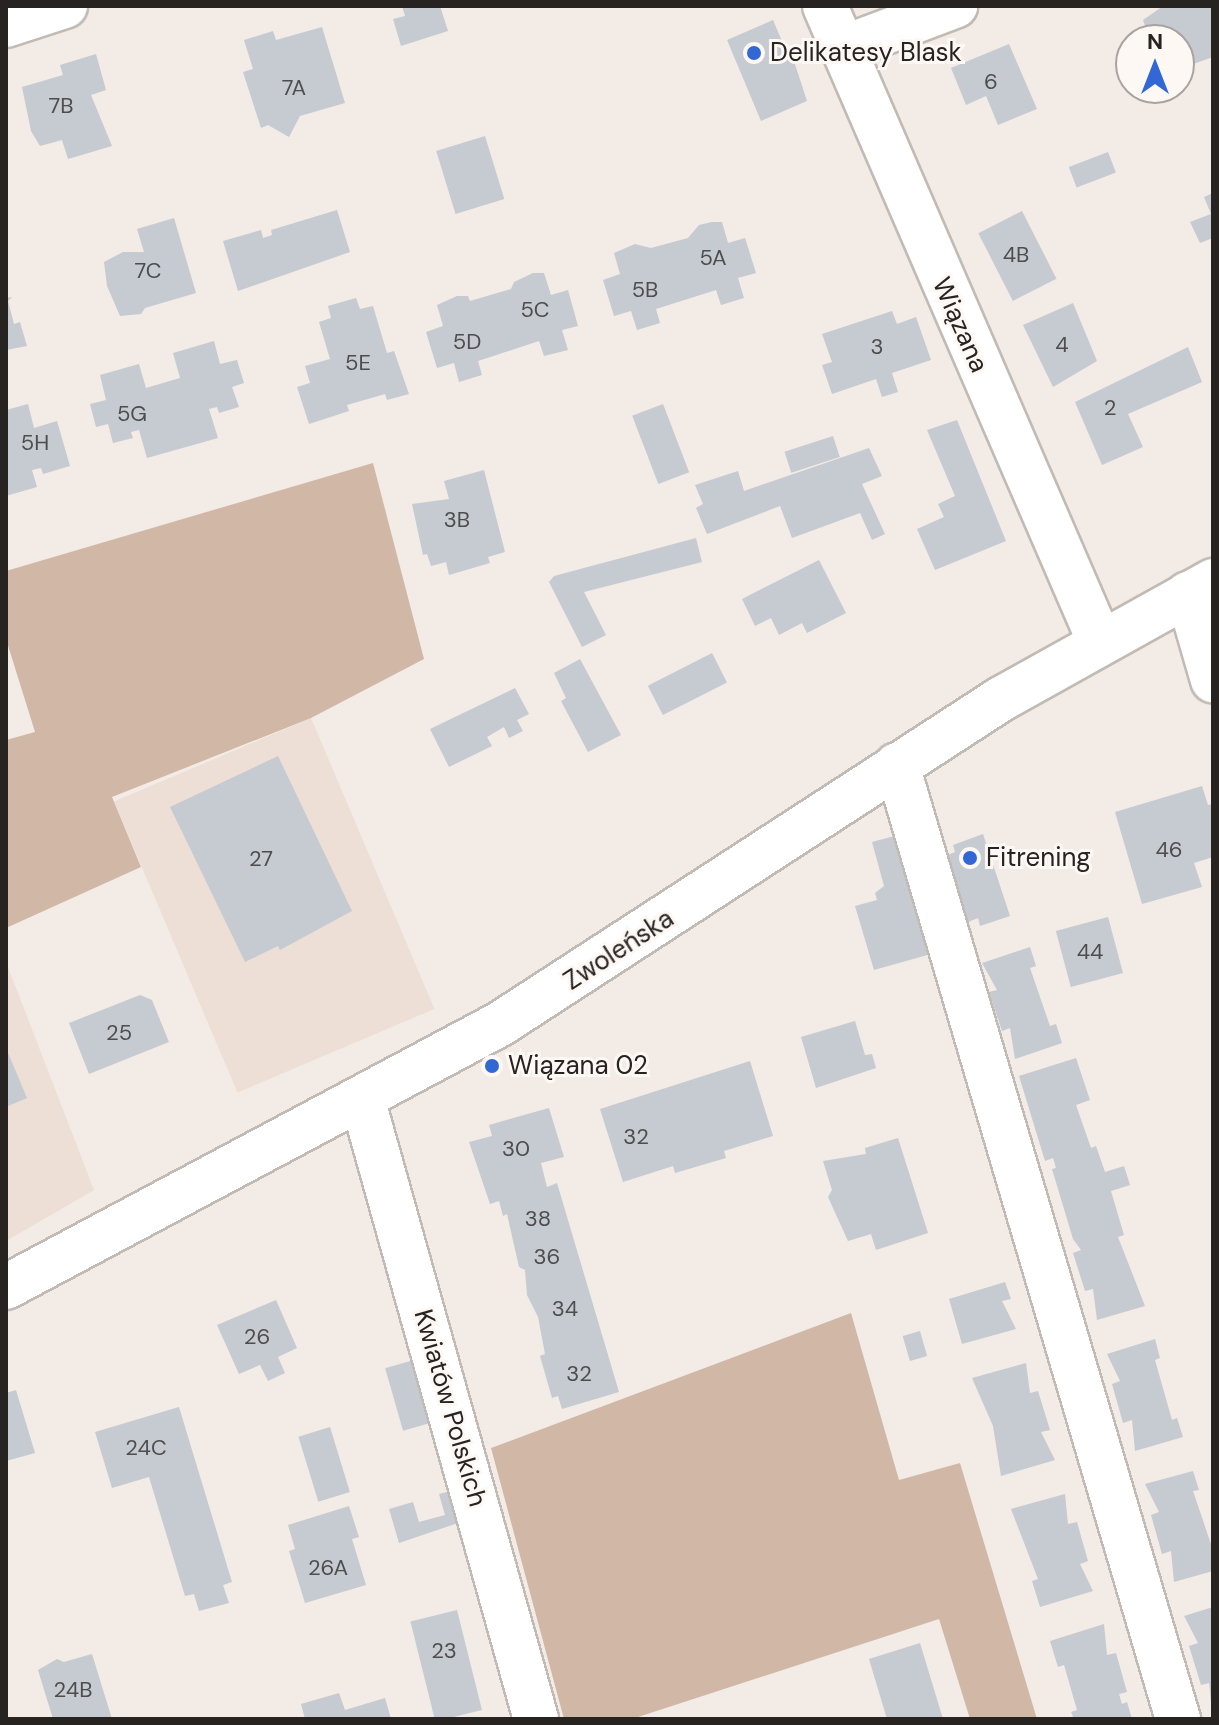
<!DOCTYPE html>
<meta charset="utf-8">
<style>
body{margin:0}
#map{position:relative;width:1219px;height:1725px;overflow:hidden;background:#f2ebe6;font-family:"DM Sans",sans-serif}
div>[style]{position:absolute}
[style*='--x']{left:calc(var(--x)*1px);top:calc(var(--y)*1px);width:calc(var(--w)*1px);rotate:calc(var(--a)*1deg)}
.built>*{inset:0;background:#eddfd5;transform-origin:0 0}
.green>*{inset:0;background:#d1b8a6}
.building>*{inset:0;background:#c6cad1;transform-origin:0 0}
.roads{filter:drop-shadow(2px 0 #c1bab5) drop-shadow(-2px 0 #c1bab5) drop-shadow(0 2px #c1bab5) drop-shadow(0 -2px #c1bab5)}
.minor>*{height:44px;margin:-22px;padding:0 22px;transform-origin:22px;border-radius:22px;background:#fff}
.dots>*{width:22px;height:22px;translate:-50% -50%;box-sizing:border-box;border:4px solid #fef8f4;border-radius:50%}
span{translate:-50% -50%;white-space:nowrap;text-align:center;line-height:1.15;-webkit-text-stroke:6px #fef8f4;paint-order:stroke}
.number-label{font-size:22px;color:#4e4d4d}
.number-label span{-webkit-text-stroke-width:0}
.poi-label{font-size:26px;color:#262321}
.left{translate:0 -50%;text-align:left}
.street-label{font-size:26px;color:#262321}
.frame{position:absolute;inset:0;border:8px solid #262321;pointer-events:none}
.north{position:absolute;left:1115px;top:24px;width:80px;height:80px;box-sizing:border-box;background:#fef8f4;border:2px solid #a8a3a0;border-radius:50%;rotate:0deg;font-size:22px;font-weight:700;line-height:32px;text-align:center;color:#262321}
.north::after{content:'';display:block;margin:auto;width:28px;height:36px;background:#3267d6;clip-path:polygon(50% 0,100% 100%,50% 72%,0 100%)}
</style>
<div id="map">
<div class="built">
<div style="left:311px;top:718px;width:316px;height:214px;rotate:67deg"></div>
<div style="clip-path:polygon(6px 962px,94px 1190px,6px 1241px)"></div>
</div>
<div class="green">
<div style="clip-path:polygon(373px 463px,424px 659px,311px 718px,112px 797px,141px 867px,6px 928px,6px 740px,35px 732px,6px 639px,6px 571px)"></div>
<div style="clip-path:polygon(851px 1313px,899px 1480px,960px 1463px,1037px 1719px,970px 1719px,939px 1619px,632px 1719px,564px 1719px,491px 1448px)"></div>
</div>
<div class="building">
<div style="clip-path:polygon(402px 6px,440px 6px,448px 31px,401px 46px,393px 19px,405px 16px)"></div>
<div style="clip-path:polygon(1163px 6px,1213px 6px,1213px 57px,1179px 69px,1179px 40px,1150px 40px,1143px 20px)"></div>
<div style="clip-path:polygon(773px 20px,787px 53px,791px 52px,807px 101px,761px 121px,727px 40px)"></div>
<div style="clip-path:polygon(322px 27px,345px 103px,300px 116px,289px 137px,268px 125px,261px 128px,243px 72px,253px 69px,244px 40px,273px 31px,276px 40px)"></div>
<div style="clip-path:polygon(1009px 44px,1037px 109px,998px 125px,986px 96px,966px 105px,951px 68px)"></div>
<div style="clip-path:polygon(96px 54px,106px 90px,91px 95px,112px 146px,68px 159px,62px 140px,40px 146px,31px 131px,22px 87px,63px 75px,60px 65px)"></div>
<div style="left:485px;top:136px;width:66px;height:51px;rotate:73deg"></div>
<div style="left:1108px;top:152px;width:22px;height:42px;rotate:69deg"></div>
<div style="clip-path:polygon(1213px 193px,1213px 238px,1200px 243px,1190px 222px,1211px 214px,1204px 197px)"></div>
<div style="clip-path:polygon(337px 210px,350px 252px,238px 291px,223px 241px,261px 230px,263px 238px,272px 235px,271px 230px)"></div>
<div style="left:1022px;top:211px;width:76px;height:49px;rotate:63deg"></div>
<div style="clip-path:polygon(174px 218px,196px 293px,145px 308px,141px 314px,120px 316px,107px 286px,104px 262px,123px 252px,144px 252px,137px 229px)"></div>
<div style="clip-path:polygon(712px 222px,722px 222px,728px 243px,745px 238px,756px 273px,738px 278px,744px 298px,721px 305px,716px 290px,656px 309px,660px 323px,637px 330px,631px 311px,614px 316px,603px 280px,620px 274px,614px 253px,635px 244px,651px 248px,688px 238px,699px 225px)"></div>
<div style="clip-path:polygon(533px 273px,544px 273px,551px 295px,568px 290px,578px 326px,562px 330px,568px 350px,544px 356px,539px 341px,478px 361px,482px 375px,459px 382px,454px 363px,437px 368px,426px 332px,443px 326px,437px 305px,457px 296px,468px 296px,470px 301px,511px 289px,514px 282px)"></div>
<div style="clip-path:polygon(12px 297px,8px 301px,14px 324px,20px 322px,27px 346px,6px 350px,6px 298px)"></div>
<div style="clip-path:polygon(356px 298px,360px 309px,373px 306px,387px 353px,394px 351px,409px 394px,387px 400px,385px 394px,347px 405px,349px 411px,309px 424px,297px 387px,310px 383px,305px 366px,330px 359px,319px 322px,331px 318px,328px 306px)"></div>
<div style="clip-path:polygon(1073px 303px,1097px 361px,1053px 387px,1023px 325px)"></div>
<div style="clip-path:polygon(892px 311px,897px 324px,916px 317px,931px 360px,892px 373px,898px 392px,882px 397px,876px 379px,832px 394px,822px 365px,832px 362px,822px 334px)"></div>
<div style="clip-path:polygon(214px 341px,220px 364px,237px 360px,244px 383px,232px 387px,239px 407px,219px 413px,217px 407px,209px 409px,218px 438px,147px 458px,139px 430px,131px 432px,133px 438px,113px 443px,108px 424px,96px 427px,90px 404px,106px 400px,100px 375px,139px 364px,146px 388px,180px 378px,173px 353px)"></div>
<div style="clip-path:polygon(1188px 347px,1202px 382px,1128px 414px,1143px 447px,1102px 465px,1075px 402px)"></div>
<div style="clip-path:polygon(28px 404px,34px 428px,57px 421px,70px 466px,43px 474px,41px 468px,32px 470px,37px 487px,6px 496px,6px 410px)"></div>
<div style="left:663px;top:404px;width:73px;height:33px;rotate:69deg"></div>
<div style="clip-path:polygon(957px 420px,1006px 541px,935px 570px,917px 529px,944px 517px,938px 504px,955px 496px,927px 430px)"></div>
<div style="left:833px;top:436px;width:22px;height:51px;rotate:72deg"></div>
<div style="clip-path:polygon(869px 448px,882px 476px,862px 484px,885px 534px,872px 540px,860px 513px,792px 538px,780px 506px,707px 534px,696px 508px,703px 504px,695px 485px,738px 471px,744px 491px)"></div>
<div style="clip-path:polygon(484px 470px,505px 552px,488px 557px,490px 563px,449px 575px,446px 562px,431px 566px,427px 554px,423px 555px,412px 504px,449px 499px,444px 481px)"></div>
<div style="clip-path:polygon(696px 538px,702px 562px,584px 592px,606px 635px,582px 647px,549px 582px,554px 576px)"></div>
<div style="clip-path:polygon(819px 560px,846px 613px,807px 633px,802px 623px,779px 635px,771px 618px,755px 626px,742px 599px)"></div>
<div style="left:712px;top:653px;width:33px;height:72px;rotate:63deg"></div>
<div style="clip-path:polygon(580px 659px,621px 735px,588px 752px,561px 701px,566px 698px,554px 673px)"></div>
<div style="clip-path:polygon(515px 688px,529px 714px,517px 720px,523px 731px,509px 738px,504px 727px,487px 737px,492px 746px,449px 767px,430px 729px)"></div>
<div style="clip-path:polygon(278px 756px,352px 911px,280px 950px,278px 946px,245px 962px,170px 807px)"></div>
<div style="clip-path:polygon(1202px 786px,1208px 805px,1213px 804px,1213px 857px,1194px 863px,1202px 887px,1142px 904px,1115px 812px)"></div>
<div style="clip-path:polygon(983px 834px,1010px 916px,980px 926px,978px 918px,968px 922px,945px 856px,955px 852px,953px 845px)"></div>
<div style="clip-path:polygon(898px 835px,931px 954px,874px 970px,855px 906px,877px 900px,875px 893px,884px 886px,872px 842px)"></div>
<div style="left:1108px;top:917px;width:58px;height:54px;rotate:75deg"></div>
<div style="clip-path:polygon(1030px 947px,1036px 966px,1030px 968px,1050px 1026px,1056px 1024px,1062px 1043px,1015px 1059px,1010px 1028px,1002px 1031px,989px 992px,997px 990px,982px 963px)"></div>
<div style="clip-path:polygon(140px 995px,152px 1000px,169px 1042px,89px 1074px,69px 1023px)"></div>
<div style="clip-path:polygon(855px 1021px,865px 1055px,872px 1054px,876px 1068px,816px 1088px,801px 1037px)"></div>
<div style="clip-path:polygon(6px 1048px,27px 1098px,6px 1107px)"></div>
<div style="clip-path:polygon(1076px 1058px,1090px 1100px,1076px 1105px,1091px 1148px,1096px 1146px,1105px 1172px,1124px 1166px,1130px 1185px,1111px 1191px,1124px 1235px,1118px 1237px,1145px 1306px,1097px 1320px,1093px 1289px,1085px 1291px,1073px 1253px,1081px 1250px,1073px 1239px,1052px 1169px,1056px 1168px,1053px 1158px,1045px 1161px,1019px 1076px)"></div>
<div style="clip-path:polygon(750px 1061px,773px 1136px,724px 1151px,726px 1158px,675px 1173px,673px 1166px,623px 1182px,600px 1109px)"></div>
<div style="clip-path:polygon(549px 1108px,564px 1157px,541px 1163px,547px 1187px,557px 1183px,619px 1392px,562px 1409px,558px 1396px,552px 1398px,540px 1356px,545px 1354px,538px 1317px,527px 1295px,525px 1270px,519px 1267px,507px 1214px,503px 1216px,499px 1201px,490px 1204px,469px 1142px,492px 1136px,489px 1125px)"></div>
<div style="clip-path:polygon(898px 1138px,928px 1233px,876px 1250px,871px 1234px,848px 1241px,828px 1197px,832px 1190px,823px 1161px,866px 1154px,865px 1148px)"></div>
<div style="clip-path:polygon(1005px 1282px,1011px 1299px,1002px 1301px,1016px 1329px,962px 1344px,949px 1299px)"></div>
<div style="clip-path:polygon(276px 1300px,297px 1348px,278px 1357px,285px 1373px,268px 1381px,260px 1365px,239px 1374px,217px 1325px)"></div>
<div style="left:920px;top:1331px;width:26px;height:18px;rotate:74deg"></div>
<div style="clip-path:polygon(1155px 1339px,1160px 1358px,1155px 1360px,1172px 1420px,1177px 1418px,1183px 1437px,1135px 1451px,1132px 1420px,1123px 1423px,1112px 1384px,1120px 1381px,1107px 1354px)"></div>
<div style="left:414px;top:1360px;width:65px;height:30px;rotate:74deg"></div>
<div style="clip-path:polygon(1026px 1363px,1030px 1393px,1038px 1391px,1050px 1430px,1041px 1432px,1055px 1460px,1001px 1476px,993px 1426px,972px 1378px)"></div>
<div style="clip-path:polygon(16px 1390px,35px 1453px,6px 1461px,6px 1393px)"></div>
<div style="clip-path:polygon(179px 1407px,232px 1582px,223px 1585px,229px 1603px,199px 1611px,194px 1594px,185px 1596px,149px 1477px,112px 1488px,95px 1432px)"></div>
<div style="left:330px;top:1427px;width:68px;height:33px;rotate:73deg"></div>
<div style="clip-path:polygon(1193px 1471px,1199px 1490px,1193px 1491px,1213px 1550px,1213px 1571px,1174px 1582px,1171px 1551px,1162px 1554px,1151px 1515px,1159px 1512px,1145px 1484px)"></div>
<div style="clip-path:polygon(455px 1490px,464px 1521px,399px 1543px,389px 1509px,413px 1502px,419px 1522px,445px 1515px,439px 1494px)"></div>
<div style="clip-path:polygon(1065px 1494px,1068px 1524px,1077px 1522px,1088px 1561px,1080px 1564px,1093px 1591px,1040px 1607px,1032px 1581px,1038px 1579px,1011px 1509px)"></div>
<div style="clip-path:polygon(349px 1506px,359px 1537px,352px 1539px,366px 1585px,305px 1603px,289px 1551px,295px 1549px,288px 1525px)"></div>
<div style="clip-path:polygon(1213px 1607px,1213px 1712px,1212px 1712px,1209px 1683px,1201px 1685px,1189px 1646px,1198px 1643px,1184px 1616px)"></div>
<div style="left:457px;top:1610px;width:103px;height:48px;rotate:76deg"></div>
<div style="clip-path:polygon(1104px 1624px,1107px 1655px,1116px 1653px,1127px 1692px,1119px 1694px,1122px 1704px,1127px 1702px,1132px 1719px,1074px 1719px,1071px 1712px,1077px 1710px,1064px 1665px,1058px 1667px,1050px 1641px)"></div>
<div style="clip-path:polygon(920px 1643px,943px 1719px,887px 1719px,869px 1659px)"></div>
<div style="clip-path:polygon(92px 1654px,112px 1719px,53px 1719px,38px 1670px,57px 1659px,64px 1662px)"></div>
<div style="clip-path:polygon(339px 1693px,345px 1710px,385px 1698px,391px 1719px,305px 1719px,301px 1704px)"></div>
</div>
<div class="roads">
<div class="minor">
<div style="--x:825;--y:6;--w:693;--a:66.62"></div>
<div style="--x:6;--y:25;--w:62;--a:-17.9"></div>
<div style="--x:843;--y:48;--w:120;--a:-20.6"></div>
<div style="--x:1188;--y:594;--w:90;--a:73.8"></div>
<div style="--x:897;--y:765;--w:995;--a:73.59"></div>
<div style="--x:362;--y:1098;--w:645;--a:74.35"></div>
<div style="--x:6;--y:1287;--w:560;--a:-28.03"></div>
<div style="--x:500;--y:1024;--w:597;--a:-32.97"></div>
<div style="--x:1001;--y:699;--w:243;--a:-29.1"></div>
</div>
</div>
<div class="dots">
<div style="left:754px;top:53px;background:#3267d6"></div>
<div style="left:970px;top:858px;background:#3267d6"></div>
<div style="left:492px;top:1066px;background:#3267d6"></div>
</div>
<div class="number-label">
<span style="left:991px;top:82px">6</span>
<span style="left:294px;top:88px">7A</span>
<span style="left:61px;top:106px">7B</span>
<span style="left:1016px;top:255px">4B</span>
<span style="left:713px;top:258px">5A</span>
<span style="left:148px;top:271px">7C</span>
<span style="left:645px;top:290px">5B</span>
<span style="left:535px;top:310px">5C</span>
<span style="left:467px;top:342px">5D</span>
<span style="left:1062px;top:345px">4</span>
<span style="left:877px;top:347px">3</span>
<span style="left:358px;top:363px">5E</span>
<span style="left:1110px;top:408px">2</span>
<span style="left:132px;top:414px">5G</span>
<span style="left:35px;top:443px">5H</span>
<span style="left:457px;top:520px">3B</span>
<span style="left:1169px;top:850px">46</span>
<span style="left:261px;top:859px">27</span>
<span style="left:1090px;top:952px">44</span>
<span style="left:119px;top:1033px">25</span>
<span style="left:636px;top:1137px">32</span>
<span style="left:516px;top:1149px">30</span>
<span style="left:538px;top:1219px">38</span>
<span style="left:547px;top:1257px">36</span>
<span style="left:565px;top:1309px">34</span>
<span style="left:257px;top:1337px">26</span>
<span style="left:579px;top:1374px">32</span>
<span style="left:146px;top:1448px">24C</span>
<span style="left:328px;top:1568px">26A</span>
<span style="left:444px;top:1651px">23</span>
<span style="left:73px;top:1690px">24B</span>
</div>
<div class="poi-label">
<span class="left" style="left:770px;top:53px">Delikatesy Blask</span>
<span class="left" style="left:986px;top:858px">Fitrening</span>
<span class="left" style="left:508px;top:1066px">Wiązana 02</span>
</div>
<div class="street-label">
<span style="left:960px;top:325px;rotate:66deg">Wiązana</span>
<span style="left:619px;top:950px;rotate:-33deg">Zwoleńska</span>
<span style="left:450px;top:1408px;rotate:74deg">Kwiatów Polskich</span>
</div>
<div class="frame"></div>
<div class="north">N</div>
</div>
